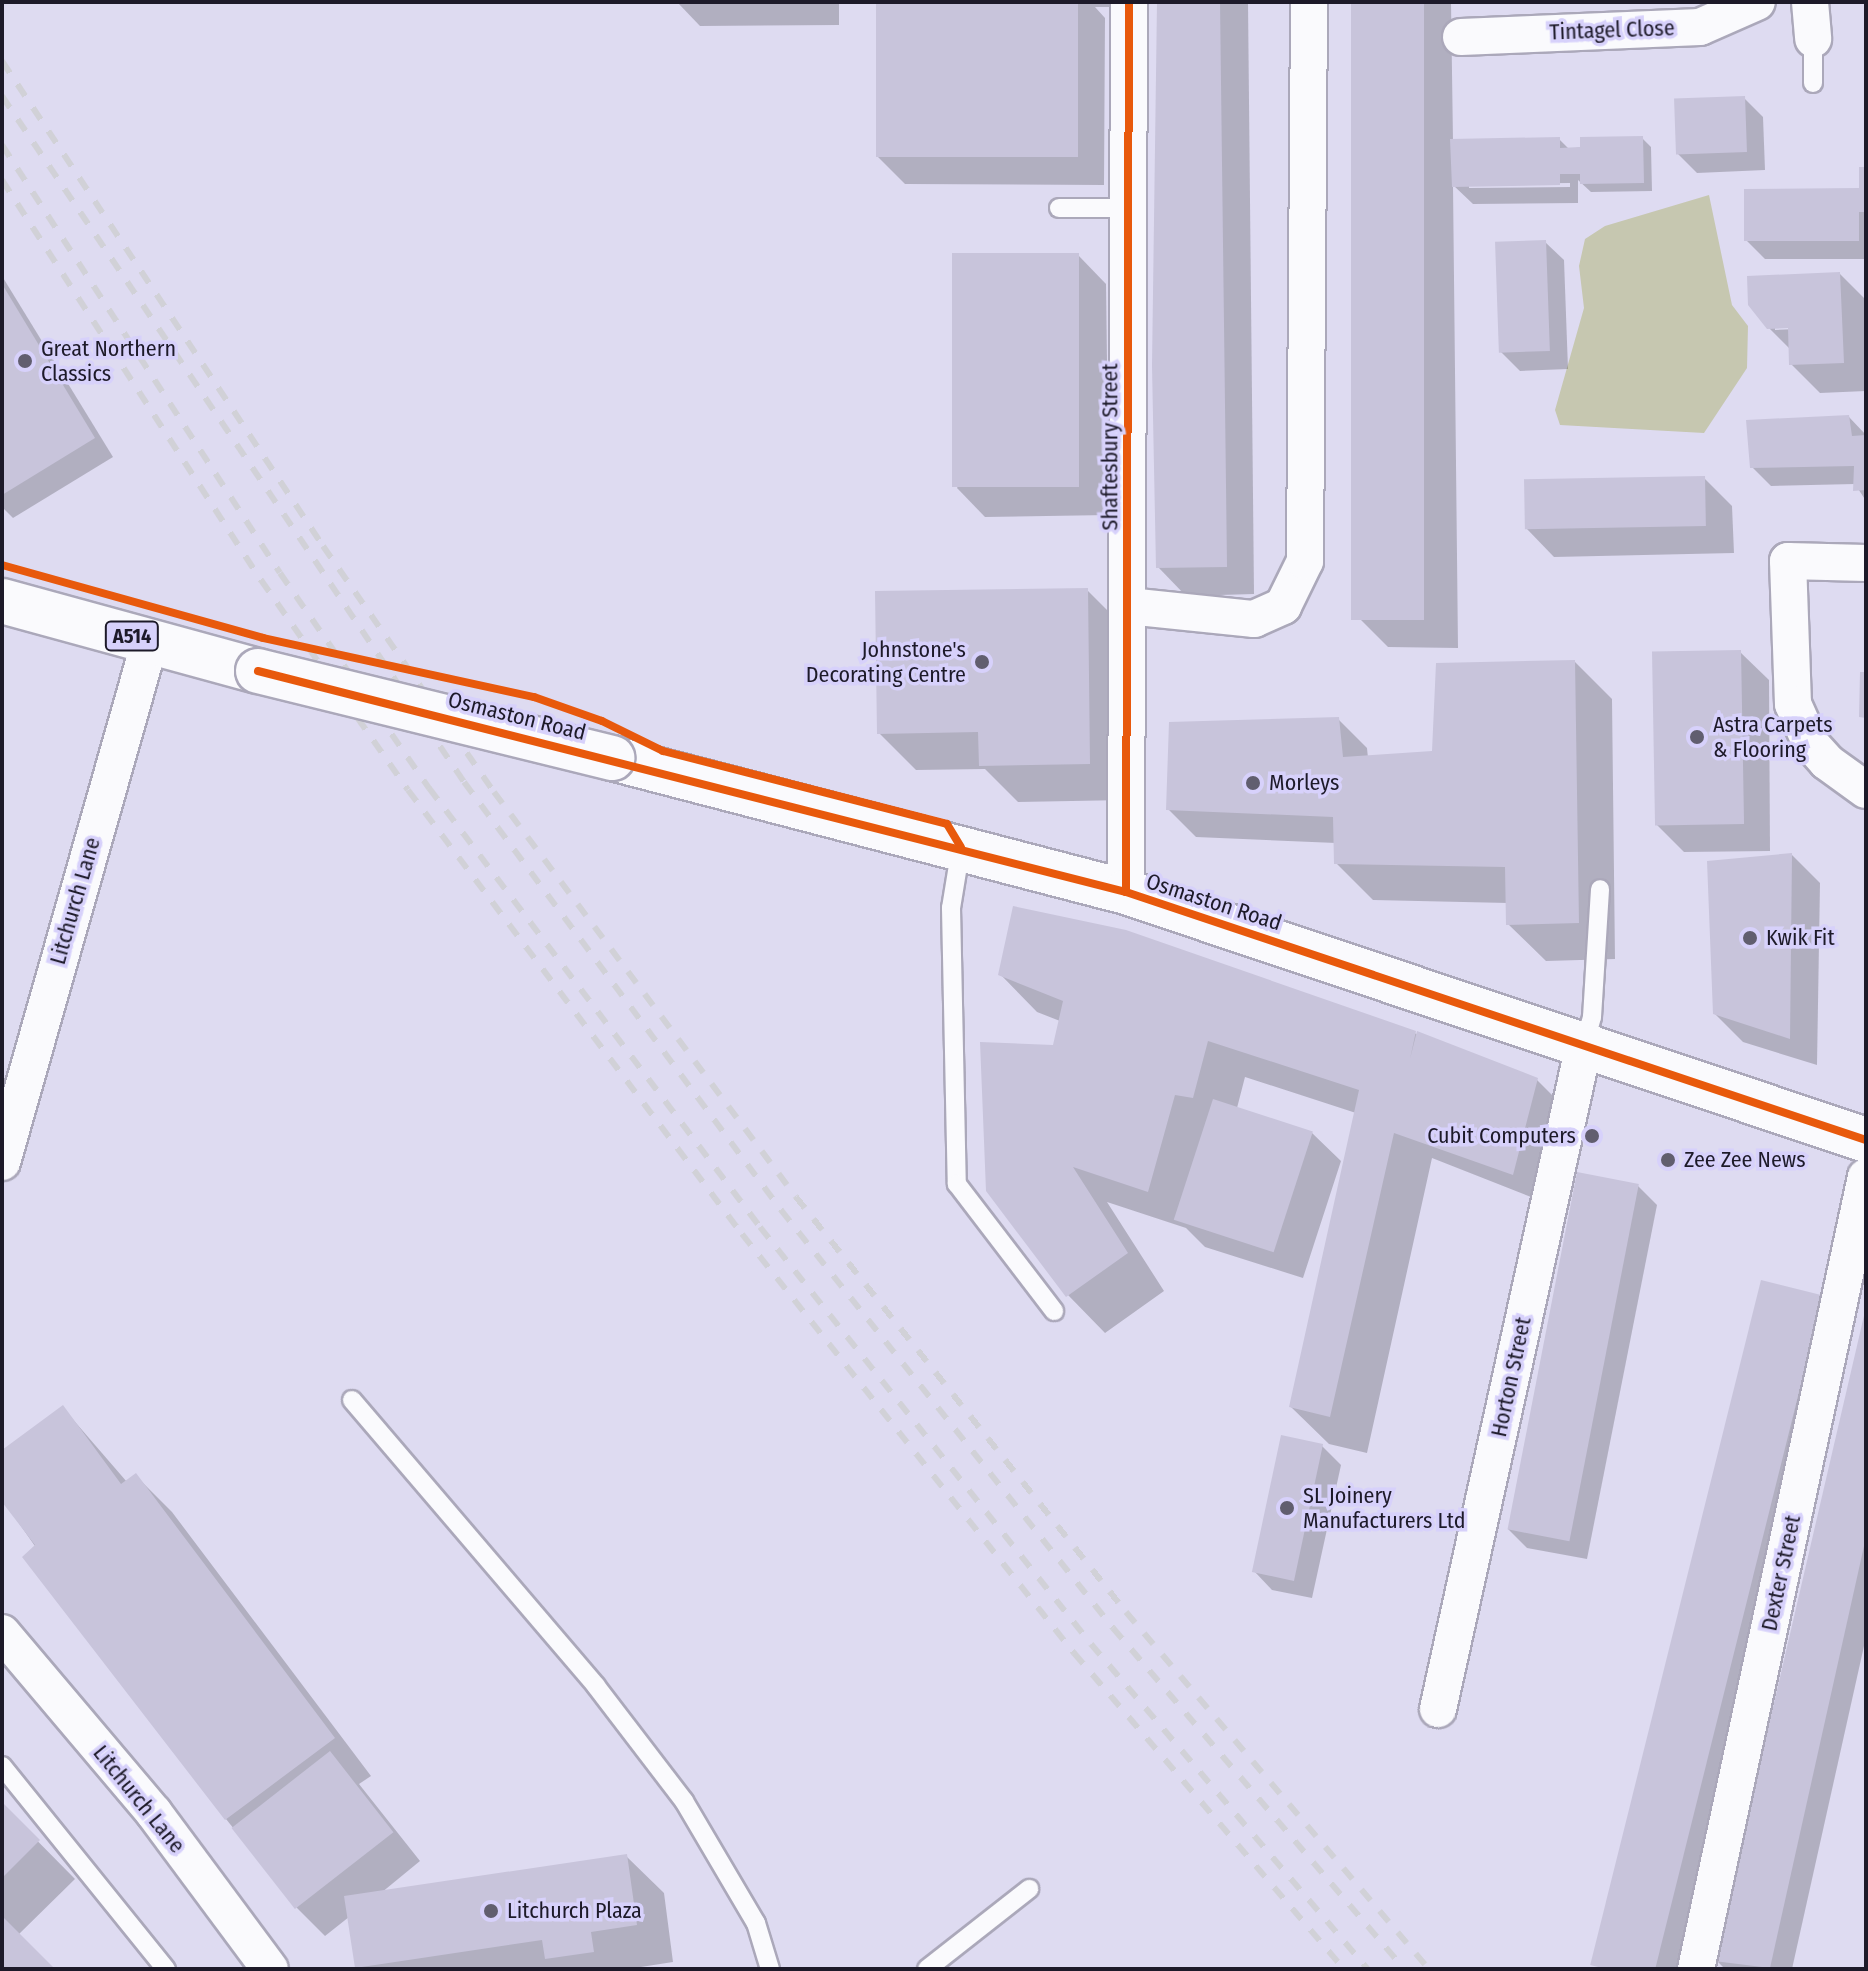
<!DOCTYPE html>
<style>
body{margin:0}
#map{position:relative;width:1868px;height:1971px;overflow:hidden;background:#dedbf1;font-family:"Fira Sans Condensed",sans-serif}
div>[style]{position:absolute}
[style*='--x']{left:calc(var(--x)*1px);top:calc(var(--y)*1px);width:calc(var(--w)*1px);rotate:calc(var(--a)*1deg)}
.green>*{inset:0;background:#c6c7b0}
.shadow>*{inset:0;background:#0003}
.building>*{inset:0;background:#c8c4db;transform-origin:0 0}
.roads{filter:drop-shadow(2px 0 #aba8ba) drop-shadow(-2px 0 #aba8ba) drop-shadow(0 2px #aba8ba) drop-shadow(0 -2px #aba8ba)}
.service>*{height:18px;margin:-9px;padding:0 9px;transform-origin:9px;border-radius:9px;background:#fafafd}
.minor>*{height:36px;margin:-18px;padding:0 18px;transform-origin:18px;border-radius:18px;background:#fafafd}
.primary>*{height:44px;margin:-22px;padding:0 22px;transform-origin:22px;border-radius:22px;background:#fafafd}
.rail>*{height:6px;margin-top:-3px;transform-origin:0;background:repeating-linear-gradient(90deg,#d1d1d7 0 14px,transparent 0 28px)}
.bridges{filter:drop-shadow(2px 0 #aba8ba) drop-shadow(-2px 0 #aba8ba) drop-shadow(0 2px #aba8ba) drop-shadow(0 -2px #aba8ba)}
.primary-bridge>*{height:44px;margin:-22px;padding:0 22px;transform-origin:22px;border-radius:22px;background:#fafafd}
.cycleway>*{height:8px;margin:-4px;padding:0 4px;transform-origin:4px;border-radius:4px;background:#e8590c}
.dots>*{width:22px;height:22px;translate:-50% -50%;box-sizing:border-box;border:4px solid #d7d1fb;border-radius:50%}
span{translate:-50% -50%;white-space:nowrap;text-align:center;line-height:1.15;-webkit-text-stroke:7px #d7d1fb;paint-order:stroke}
.shield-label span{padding:2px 6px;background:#d7d1fb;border:2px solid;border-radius:6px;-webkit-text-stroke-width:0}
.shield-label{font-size:20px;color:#1d1a29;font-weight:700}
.street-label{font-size:22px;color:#1d1a29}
.poi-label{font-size:22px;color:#1d1a29}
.left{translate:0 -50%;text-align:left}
.right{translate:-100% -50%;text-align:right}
.frame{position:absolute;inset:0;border:4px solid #1d1a29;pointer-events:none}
</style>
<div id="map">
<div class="green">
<div style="clip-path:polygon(1709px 195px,1732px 305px,1748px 326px,1747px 368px,1704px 433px,1560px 425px,1555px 410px,1584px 308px,1579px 266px,1585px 239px,1605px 226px)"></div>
</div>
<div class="shadow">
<div style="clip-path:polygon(677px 2px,839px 2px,839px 25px,700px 26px)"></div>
<div style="clip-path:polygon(878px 2px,1115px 2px,1115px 7px,1095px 7px,1105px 18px,1104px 185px,905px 184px,877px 156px)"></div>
<div style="clip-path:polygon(1159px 2px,1248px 2px,1254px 594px,1186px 596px,1158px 567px)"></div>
<div style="clip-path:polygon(evenodd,1353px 2px,1451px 2px,1453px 141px,1559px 139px,1569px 149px,1642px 138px,1651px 147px,1652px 191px,1591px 192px,1578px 180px,1578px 203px,1473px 204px,1453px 185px,1458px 648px,1388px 647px,1360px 619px,1353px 2px,1570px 183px,1570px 187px,1469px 188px,1469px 184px,1570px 183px)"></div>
<div style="clip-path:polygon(1744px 98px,1763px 117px,1765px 170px,1697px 173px,1678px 154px)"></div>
<div style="clip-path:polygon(1866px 169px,1866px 259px,1765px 259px,1746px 240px,1861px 190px)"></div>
<div style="clip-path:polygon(1545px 242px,1564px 260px,1568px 369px,1520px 371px,1501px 352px)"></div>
<div style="clip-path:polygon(1078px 255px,1106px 284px,1109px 515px,985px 517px,957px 488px)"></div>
<div style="clip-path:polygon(evenodd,1840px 274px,1866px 300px,1866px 391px,1820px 393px,1791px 364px,1791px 350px,1768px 327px,1840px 274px,1798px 325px,1798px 329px,1775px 330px,1775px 326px,1798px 325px)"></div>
<div style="clip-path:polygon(2px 276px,113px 457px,13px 518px,2px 507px)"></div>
<div style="clip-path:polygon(1849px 417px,1866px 435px,1866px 501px,1855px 484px,1771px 486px,1752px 467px)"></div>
<div style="clip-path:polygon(1704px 478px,1732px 506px,1734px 553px,1554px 557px,1526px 528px)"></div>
<div style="clip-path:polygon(1087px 590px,1124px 627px,1126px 800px,1018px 802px,985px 769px,916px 770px,879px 733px)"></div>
<div style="clip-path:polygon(1740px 652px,1769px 680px,1770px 851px,1684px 852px,1656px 824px)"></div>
<div style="clip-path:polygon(1575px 662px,1612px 699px,1615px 959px,1546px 961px,1508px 924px,1508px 903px,1373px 900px,1336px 863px,1336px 843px,1196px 837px,1168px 809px,1338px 719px,1367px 748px,1368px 758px,1434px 753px)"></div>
<div style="clip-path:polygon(1792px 855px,1820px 883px,1817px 1065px,1743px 1042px,1715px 1014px)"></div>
<div style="clip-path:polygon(1000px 974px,1414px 1033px,1537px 1080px,1565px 1108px,1541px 1201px,1432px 1158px,1367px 1453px,1329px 1444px,1291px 1407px,1356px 1113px,1245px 1077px,1237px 1108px,1312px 1133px,1341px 1161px,1303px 1278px,1205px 1247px,1186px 1228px,1107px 1202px,1164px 1291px,1105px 1333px,1068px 1295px,1055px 1047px,1060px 1021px,1037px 1012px)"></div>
<div style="clip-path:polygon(1638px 1186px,1657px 1205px,1587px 1559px,1527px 1548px,1508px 1529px)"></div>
<div style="clip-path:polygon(1822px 1298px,1692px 1969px,1607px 1969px)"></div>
<div style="clip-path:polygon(1866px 1310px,1866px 1637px,1792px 1969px,1725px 1969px,1716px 1960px)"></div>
<div style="clip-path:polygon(63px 1408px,127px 1482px,135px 1475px,172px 1512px,371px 1776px,359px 1784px,420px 1861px,381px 1893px,626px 1856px,664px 1893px,673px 1962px,628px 1969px,359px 1969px,349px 1917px,325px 1936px,297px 1908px,226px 1819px,2px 1499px,2px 1453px)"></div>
<div style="clip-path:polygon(1322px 1446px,1341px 1465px,1312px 1598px,1272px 1590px,1254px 1571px)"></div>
<div style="clip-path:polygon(2px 1805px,75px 1879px,18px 1935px,52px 1969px,2px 1969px)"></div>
</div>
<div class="building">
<div style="left:876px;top:2px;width:202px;height:155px"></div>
<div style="clip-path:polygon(1157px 2px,1220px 2px,1227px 567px,1156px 568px,1152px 366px)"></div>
<div style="left:1351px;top:2px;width:73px;height:618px"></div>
<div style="left:1745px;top:96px;width:56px;height:71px;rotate:88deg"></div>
<div style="clip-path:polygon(1643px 136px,1644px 183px,1580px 184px,1580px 174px,1560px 174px,1560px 185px,1452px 187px,1450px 139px,1560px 137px,1560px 148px,1580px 147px,1580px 137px)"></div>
<div style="clip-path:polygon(1859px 167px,1866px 167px,1866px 212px,1859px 212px,1859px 241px,1744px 241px,1744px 189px,1859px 188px)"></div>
<div style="left:1546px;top:240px;width:111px;height:51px;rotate:88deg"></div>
<div style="left:1079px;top:253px;width:234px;height:127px;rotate:90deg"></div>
<div style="clip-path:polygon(1840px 272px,1844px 363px,1789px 365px,1788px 328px,1767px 329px,1748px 305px,1747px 276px)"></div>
<div style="clip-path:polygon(2px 284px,95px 438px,2px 495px)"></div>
<div style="clip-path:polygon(1849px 415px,1852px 436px,1866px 435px,1866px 490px,1853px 491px,1854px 466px,1750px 468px,1746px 420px)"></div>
<div style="left:1705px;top:476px;width:50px;height:181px;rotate:89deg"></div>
<div style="clip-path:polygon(1088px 588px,1090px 764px,979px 766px,978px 732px,877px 734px,875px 591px)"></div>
<div style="left:1741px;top:650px;width:174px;height:89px;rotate:89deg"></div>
<div style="clip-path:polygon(1575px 660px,1579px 923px,1506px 925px,1505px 867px,1334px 864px,1333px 817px,1166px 810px,1169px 722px,1339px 717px,1343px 757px,1432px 751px,1436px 663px)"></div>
<div style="clip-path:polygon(1860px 672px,1866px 672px,1866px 718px,1859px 717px)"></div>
<div style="clip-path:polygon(1792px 853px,1790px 1039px,1713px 1014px,1707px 861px)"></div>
<div style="clip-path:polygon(1013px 906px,1126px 930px,1416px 1031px,1410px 1059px,1417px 1031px,1538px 1078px,1513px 1175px,1394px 1133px,1330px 1417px,1289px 1407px,1359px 1090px,1208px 1041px,1193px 1098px,1175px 1095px,1148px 1192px,1073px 1167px,1128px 1253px,1066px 1297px,986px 1191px,980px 1042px,1053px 1045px,1063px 1001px,998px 975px)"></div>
<div style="left:1213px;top:1099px;width:105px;height:127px;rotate:18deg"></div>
<div style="left:1577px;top:1172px;width:63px;height:364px;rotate:11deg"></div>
<div style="left:1761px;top:1280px;width:64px;height:706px;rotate:14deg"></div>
<div style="clip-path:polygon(1866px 1307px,1866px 1537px,1770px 1968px,1714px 1961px)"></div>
<div style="clip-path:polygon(63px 1405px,121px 1484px,136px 1473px,335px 1738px,225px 1820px,22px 1557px,35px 1545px,2px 1502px,2px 1450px)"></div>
<div style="left:1281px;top:1435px;width:43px;height:140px;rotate:12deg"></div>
<div style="left:330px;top:1751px;width:103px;height:125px;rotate:52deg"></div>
<div style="clip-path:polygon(2px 1802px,40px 1840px,2px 1878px)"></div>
<div style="clip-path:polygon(627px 1854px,637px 1925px,591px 1932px,594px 1952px,545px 1959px,542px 1940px,355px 1968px,344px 1896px)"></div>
<div style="clip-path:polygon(2px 1916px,55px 1969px,2px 1969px)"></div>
</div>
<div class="roads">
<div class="service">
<div style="--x:1813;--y:83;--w:44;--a:-90"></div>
<div style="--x:1059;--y:208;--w:70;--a:0"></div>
<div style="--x:961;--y:847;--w:62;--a:99.3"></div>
<div style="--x:951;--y:908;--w:276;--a:88.8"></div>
<div style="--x:957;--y:1184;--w:160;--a:52.6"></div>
<div style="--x:1584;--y:1045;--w:29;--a:-74"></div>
<div style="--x:1592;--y:1017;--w:128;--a:-86.4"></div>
<div style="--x:352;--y:1400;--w:376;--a:49.5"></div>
<div style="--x:596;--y:1686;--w:145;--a:52.6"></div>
<div style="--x:684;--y:1801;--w:142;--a:59.5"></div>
<div style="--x:756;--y:1923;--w:48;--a:73.1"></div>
<div style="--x:2;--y:1766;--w:261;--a:51.1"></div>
<div style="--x:927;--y:1969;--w:130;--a:-38.1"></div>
</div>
<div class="minor">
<div style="--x:1810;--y:2;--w:37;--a:85"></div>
<div style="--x:1461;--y:37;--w:239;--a:-2.4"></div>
<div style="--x:1700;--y:27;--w:62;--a:-23.7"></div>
<div style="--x:1866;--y:563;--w:78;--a:-178.5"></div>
<div style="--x:1788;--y:561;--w:143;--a:88"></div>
<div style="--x:1793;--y:704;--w:44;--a:65.8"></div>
<div style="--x:1811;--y:744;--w:24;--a:48"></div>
<div style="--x:1827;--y:762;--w:48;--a:35.7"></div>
<div style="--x:1128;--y:606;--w:127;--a:5.9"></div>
<div style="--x:1254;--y:619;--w:32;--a:-24"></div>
<div style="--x:1283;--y:606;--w:50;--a:-63.9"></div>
<div style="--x:1305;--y:561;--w:559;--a:-89.59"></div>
<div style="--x:1126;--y:892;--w:890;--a:-89.81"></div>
<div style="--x:2;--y:1162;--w:542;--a:-74.14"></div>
<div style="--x:2;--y:1633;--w:236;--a:49.8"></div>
<div style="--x:154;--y:1813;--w:194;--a:53.4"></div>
<div style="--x:1438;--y:1709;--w:680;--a:-77.6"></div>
<div style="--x:1696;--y:1969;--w:810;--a:-77.89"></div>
</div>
<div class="primary">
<div style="--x:2;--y:601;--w:265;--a:15.3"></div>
<div style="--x:612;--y:758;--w:531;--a:14.61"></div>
<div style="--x:1126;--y:892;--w:780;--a:18.53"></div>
</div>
</div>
<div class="rail">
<div style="--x:2;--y:61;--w:582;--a:56.5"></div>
<div style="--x:323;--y:546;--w:300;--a:55.2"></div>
<div style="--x:494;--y:792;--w:505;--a:53.29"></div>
<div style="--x:796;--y:1197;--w:530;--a:51.51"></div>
<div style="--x:1126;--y:1612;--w:468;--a:49.7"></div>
<div style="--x:2;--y:96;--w:827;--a:56.04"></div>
<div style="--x:464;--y:782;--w:533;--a:53.47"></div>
<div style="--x:781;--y:1210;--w:534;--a:51.54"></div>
<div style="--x:1113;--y:1628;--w:448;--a:49.5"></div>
<div style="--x:2;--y:145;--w:510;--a:56.99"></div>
<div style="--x:280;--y:573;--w:262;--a:55.3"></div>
<div style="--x:429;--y:788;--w:550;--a:52.98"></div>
<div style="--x:760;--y:1227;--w:532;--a:51.56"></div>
<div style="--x:1091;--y:1644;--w:427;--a:49.6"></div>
<div style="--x:2;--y:180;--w:477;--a:57.1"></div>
<div style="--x:261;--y:580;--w:256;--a:55"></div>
<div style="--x:408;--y:790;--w:556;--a:53.05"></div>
<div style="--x:742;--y:1234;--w:535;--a:51.61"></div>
<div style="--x:1074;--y:1653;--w:416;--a:49.5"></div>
</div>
<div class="bridges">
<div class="primary-bridge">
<div style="--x:258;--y:671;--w:365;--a:13.8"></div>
</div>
</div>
<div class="cycleway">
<div style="--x:2;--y:565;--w:271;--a:15.6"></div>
<div style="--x:263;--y:638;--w:277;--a:12.3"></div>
<div style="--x:534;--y:697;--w:72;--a:19.4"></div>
<div style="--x:602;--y:721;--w:68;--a:26.2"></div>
<div style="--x:663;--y:751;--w:293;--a:14.4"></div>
<div style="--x:947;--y:824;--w:27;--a:59"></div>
<div style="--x:258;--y:671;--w:896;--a:14.28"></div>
<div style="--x:1126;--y:892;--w:780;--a:18.53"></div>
<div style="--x:1126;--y:892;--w:890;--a:-89.81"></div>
</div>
<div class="dots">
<div style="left:25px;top:361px;background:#615e6f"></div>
<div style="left:982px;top:662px;background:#615e6f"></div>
<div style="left:1697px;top:737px;background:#615e6f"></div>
<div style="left:1253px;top:783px;background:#615e6f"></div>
<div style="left:1750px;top:938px;background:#615e6f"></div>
<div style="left:1592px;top:1136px;background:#615e6f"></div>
<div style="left:1668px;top:1160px;background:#615e6f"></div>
<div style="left:1287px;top:1508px;background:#615e6f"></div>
<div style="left:491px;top:1911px;background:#615e6f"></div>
</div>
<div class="shield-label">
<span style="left:132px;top:636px">A514</span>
</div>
<div class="street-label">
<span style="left:1612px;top:30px;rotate:-2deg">Tintagel Close</span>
<span style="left:1110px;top:447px;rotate:-90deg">Shaftesbury Street</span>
<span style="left:517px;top:716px;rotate:14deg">Osmaston Road</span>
<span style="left:75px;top:901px;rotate:-74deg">Litchurch Lane</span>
<span style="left:1214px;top:902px;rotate:18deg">Osmaston Road</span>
<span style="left:1511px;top:1377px;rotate:-78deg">Horton Street</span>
<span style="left:1781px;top:1573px;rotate:-78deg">Dexter Street</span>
<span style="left:139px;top:1799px;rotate:51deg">Litchurch Lane</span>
</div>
<div class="poi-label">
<span class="left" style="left:41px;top:361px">Great Northern<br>Classics</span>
<span class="right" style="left:966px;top:662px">Johnstone's<br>Decorating Centre</span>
<span class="left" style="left:1713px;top:737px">Astra Carpets<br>&amp; Flooring</span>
<span class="left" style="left:1269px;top:783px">Morleys</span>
<span class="left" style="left:1766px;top:938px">Kwik Fit</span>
<span class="right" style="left:1576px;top:1136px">Cubit Computers</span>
<span class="left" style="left:1684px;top:1160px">Zee Zee News</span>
<span class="left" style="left:1303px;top:1508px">SL Joinery<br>Manufacturers Ltd</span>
<span class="left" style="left:507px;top:1911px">Litchurch Plaza</span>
</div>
<div class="frame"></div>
</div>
